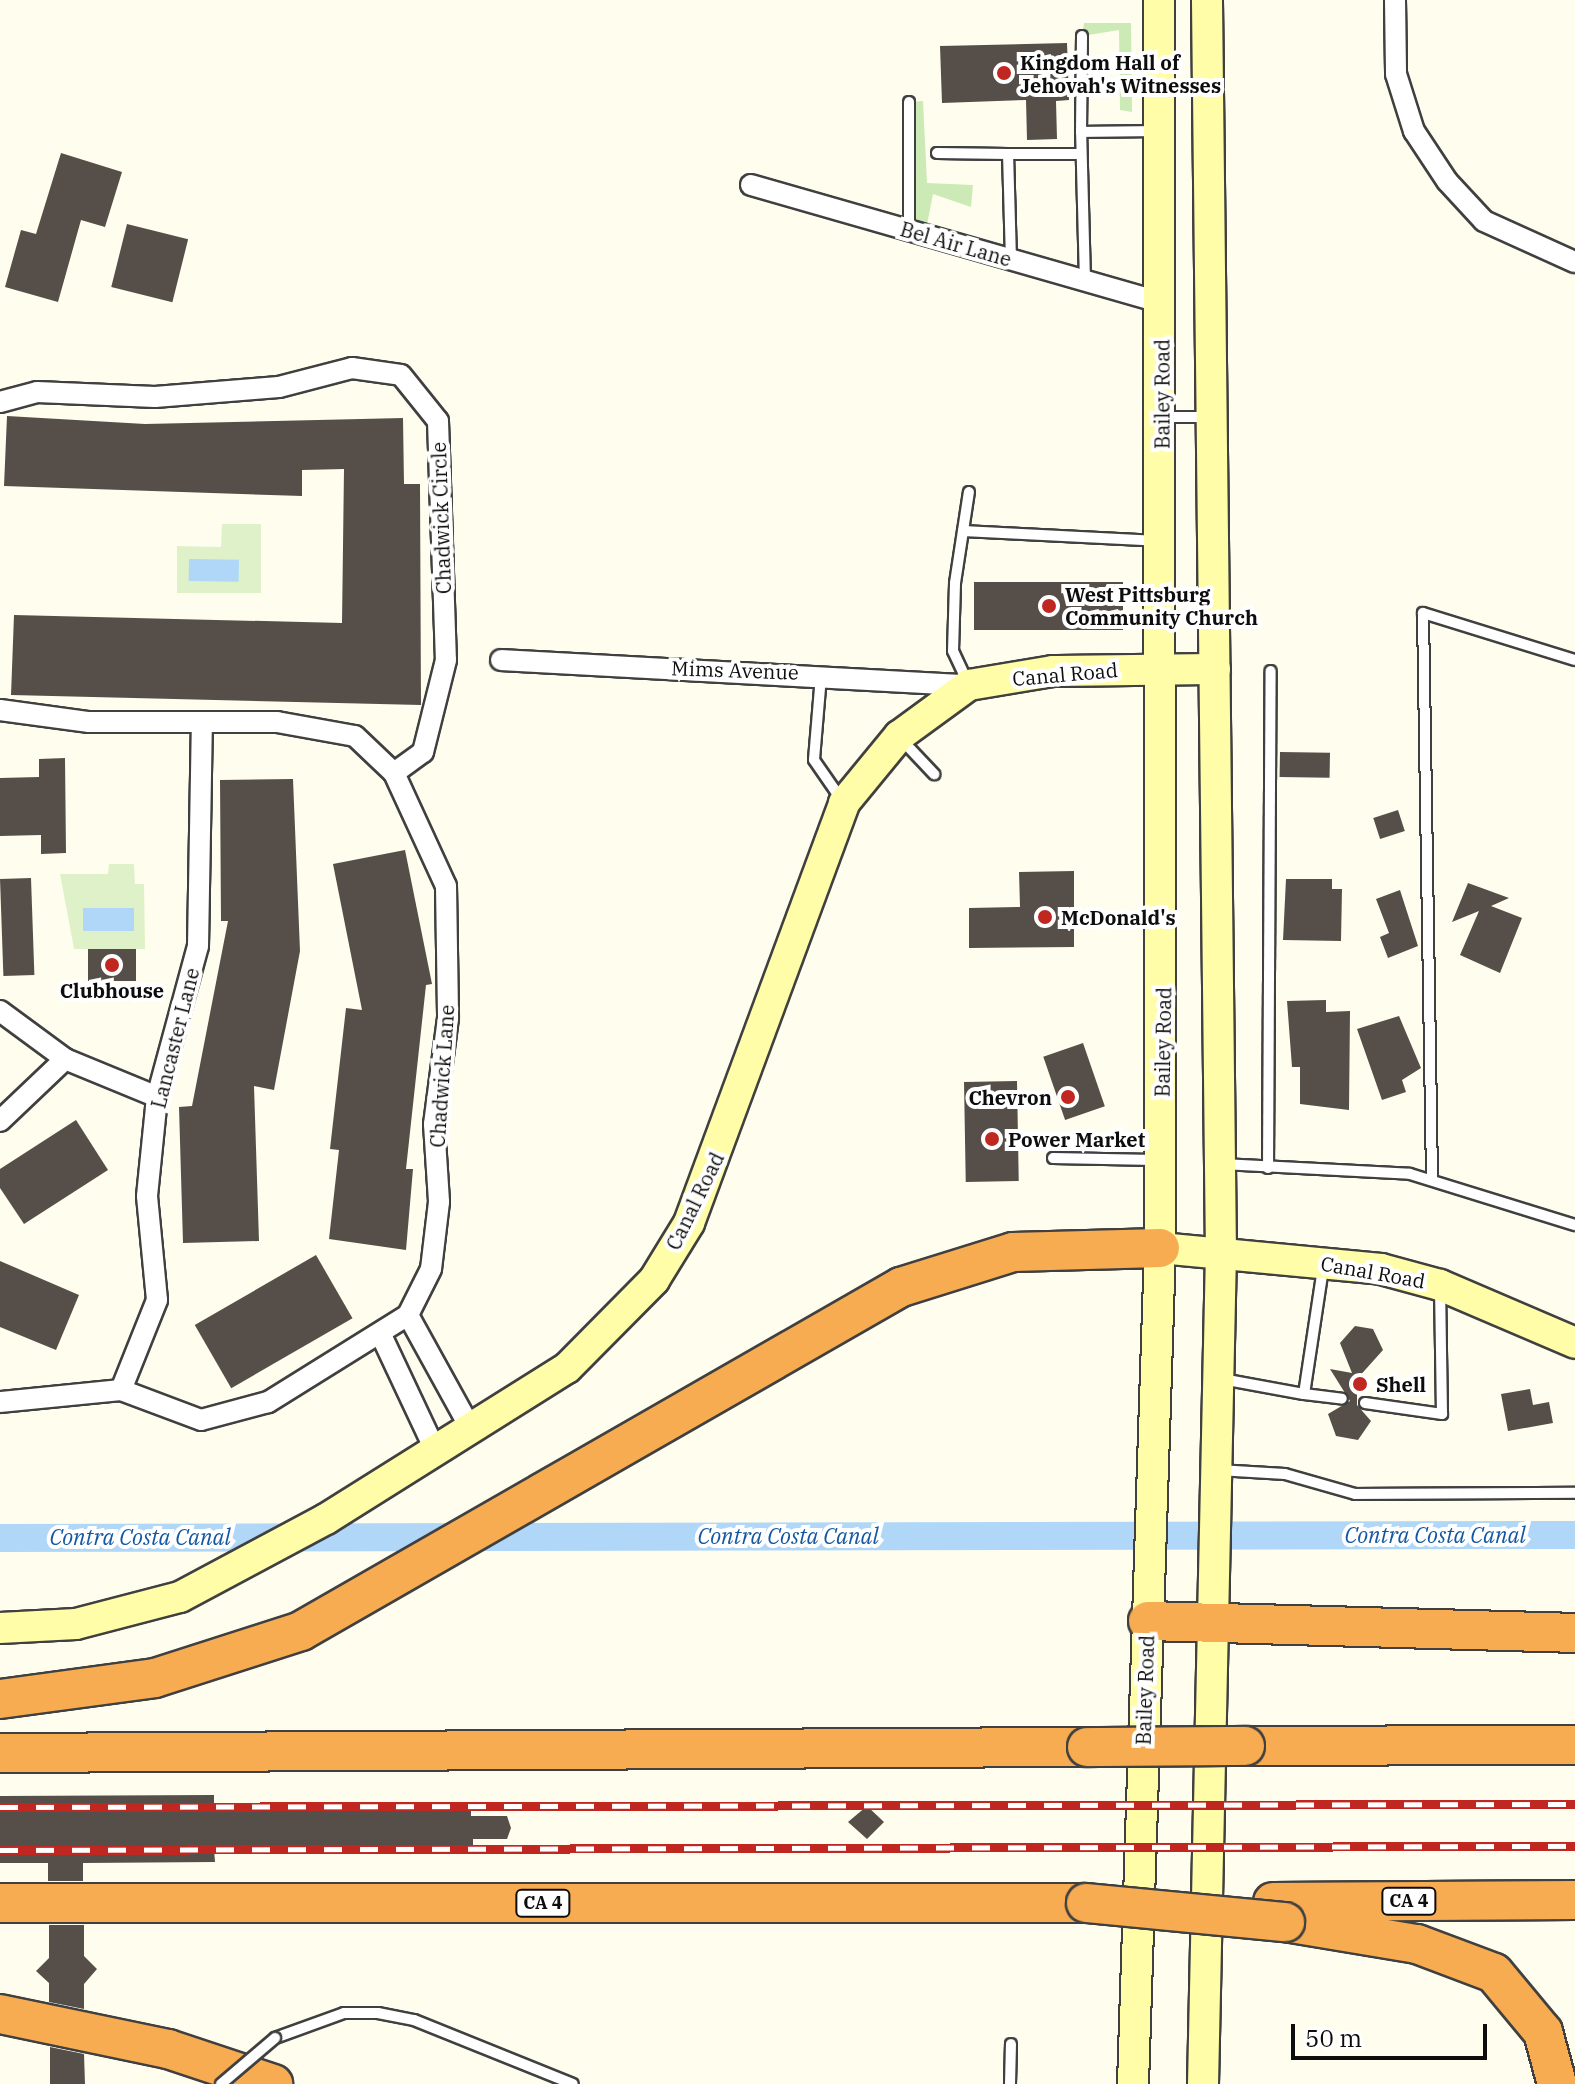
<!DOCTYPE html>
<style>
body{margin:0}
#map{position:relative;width:1575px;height:2084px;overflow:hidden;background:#fffded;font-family:"IBM Plex Serif",serif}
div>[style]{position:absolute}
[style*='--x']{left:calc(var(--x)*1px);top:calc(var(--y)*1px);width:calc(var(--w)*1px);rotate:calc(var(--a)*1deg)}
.green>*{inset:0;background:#cceab6}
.pitch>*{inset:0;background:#dff1c8}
.water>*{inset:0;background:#b0d7f8;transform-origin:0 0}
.canal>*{height:28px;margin:-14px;padding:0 14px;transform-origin:14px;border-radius:14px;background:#b0d7f8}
.building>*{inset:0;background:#564f49;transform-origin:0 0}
.roads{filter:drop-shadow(2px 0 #404040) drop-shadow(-2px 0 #404040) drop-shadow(0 2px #404040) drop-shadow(0 -2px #404040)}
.lane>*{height:10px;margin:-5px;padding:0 5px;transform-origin:5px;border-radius:5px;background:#fff}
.street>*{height:20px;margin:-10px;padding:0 10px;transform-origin:10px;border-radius:10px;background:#fff}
.secondary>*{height:30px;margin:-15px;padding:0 15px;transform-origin:15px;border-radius:15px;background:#fffda8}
.highway>*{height:38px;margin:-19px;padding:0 19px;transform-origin:19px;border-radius:19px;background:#f8ac52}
.rail>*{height:9px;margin-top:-4.5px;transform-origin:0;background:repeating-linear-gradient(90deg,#fff 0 18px,#c12721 0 36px);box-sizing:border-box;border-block:2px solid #c12721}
.bridges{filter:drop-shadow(2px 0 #404040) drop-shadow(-2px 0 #404040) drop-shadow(0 2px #404040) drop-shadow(0 -2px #404040)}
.lane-bridge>*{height:10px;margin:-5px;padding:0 5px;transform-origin:5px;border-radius:5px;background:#fff}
.highway-bridge>*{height:38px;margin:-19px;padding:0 19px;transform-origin:19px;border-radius:19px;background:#f8ac52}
.dots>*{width:22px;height:22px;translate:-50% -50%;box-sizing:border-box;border:4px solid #fff;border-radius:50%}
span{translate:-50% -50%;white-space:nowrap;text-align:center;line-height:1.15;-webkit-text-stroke:8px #fff;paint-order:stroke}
.shield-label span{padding:2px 6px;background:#fff;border:2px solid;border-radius:6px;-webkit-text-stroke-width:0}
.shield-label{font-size:18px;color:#0d0d0d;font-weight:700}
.poi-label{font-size:20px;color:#0d0d0d;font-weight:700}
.left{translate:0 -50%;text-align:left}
.right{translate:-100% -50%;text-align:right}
.street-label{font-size:20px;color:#0d0d0d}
.water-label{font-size:22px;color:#1357a2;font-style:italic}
.scale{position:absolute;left:1291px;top:2024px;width:196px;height:36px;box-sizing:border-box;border:4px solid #0d0d0d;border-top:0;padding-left:10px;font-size:24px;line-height:28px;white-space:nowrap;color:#0d0d0d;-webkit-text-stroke:6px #fff;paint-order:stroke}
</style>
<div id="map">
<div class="green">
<div style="clip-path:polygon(1084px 23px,1131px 23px,1132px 112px,1120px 110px,1119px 30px,1082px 36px)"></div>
<div style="clip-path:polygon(923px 101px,927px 183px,973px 185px,971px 207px,933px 194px,925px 235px,909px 231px,909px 102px)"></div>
</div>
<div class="pitch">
<div style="clip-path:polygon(222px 524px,261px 524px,261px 593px,177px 593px,177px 546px,221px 547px)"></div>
<div style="clip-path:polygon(109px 864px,134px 864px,135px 884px,144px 884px,145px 949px,74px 949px,60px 874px,108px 874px)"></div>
</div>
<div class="water">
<div style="left:189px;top:559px;width:50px;height:22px;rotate:1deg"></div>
<div style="left:83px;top:908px;width:51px;height:23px"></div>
</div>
<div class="canal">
<div style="--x:0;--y:1538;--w:1575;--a:-0.11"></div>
</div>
<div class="building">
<div style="clip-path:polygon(1067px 43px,1069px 100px,1056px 101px,1057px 139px,1027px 140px,1026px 100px,942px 103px,940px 46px)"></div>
<div style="clip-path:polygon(61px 153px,122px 172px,105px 227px,81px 220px,58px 302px,5px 287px,21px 230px,36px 234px)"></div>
<div style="left:127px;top:224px;width:63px;height:65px;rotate:14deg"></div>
<div style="clip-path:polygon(7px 416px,145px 424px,403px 418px,404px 484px,420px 484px,421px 705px,11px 695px,14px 615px,342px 623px,344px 469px,302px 470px,302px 496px,4px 486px)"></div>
<div style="left:974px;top:582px;width:149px;height:48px"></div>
<div style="left:1280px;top:752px;width:50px;height:25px;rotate:1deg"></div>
<div style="clip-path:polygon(65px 758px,66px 853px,41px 854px,41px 835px,0 836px,0 778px,39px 777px,39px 759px)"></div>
<div style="clip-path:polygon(293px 779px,300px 951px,274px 1090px,254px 1086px,259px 1241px,183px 1243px,179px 1107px,192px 1106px,228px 921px,221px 921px,220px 780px)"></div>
<div style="left:1398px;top:810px;width:22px;height:26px;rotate:72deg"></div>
<div style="clip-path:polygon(405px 850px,432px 984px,426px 985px,406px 1169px,413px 1169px,406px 1250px,329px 1239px,339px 1150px,330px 1149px,346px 1008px,362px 1010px,333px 864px)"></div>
<div style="clip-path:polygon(1074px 871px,1074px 947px,969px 948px,969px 908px,1020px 907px,1019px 872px)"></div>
<div style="left:31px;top:878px;width:97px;height:31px;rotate:88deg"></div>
<div style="clip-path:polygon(1286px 879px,1332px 879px,1332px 889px,1342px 889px,1341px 941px,1283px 940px)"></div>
<div style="clip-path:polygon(1468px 883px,1509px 898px,1491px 906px,1522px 918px,1500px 973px,1460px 955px,1479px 911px,1452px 922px)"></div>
<div style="clip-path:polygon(1400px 890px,1418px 946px,1388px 958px,1380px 937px,1389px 933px,1376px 899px)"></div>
<div style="left:88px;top:949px;width:48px;height:32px"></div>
<div style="clip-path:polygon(1326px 1000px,1326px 1012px,1350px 1011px,1349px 1110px,1300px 1104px,1300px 1067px,1292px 1067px,1287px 1001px)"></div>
<div style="clip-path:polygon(1399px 1016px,1421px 1068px,1402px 1080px,1406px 1092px,1382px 1100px,1357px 1029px)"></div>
<div style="left:1083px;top:1043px;width:67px;height:42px;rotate:71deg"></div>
<div style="left:1017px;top:1081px;width:100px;height:53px;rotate:89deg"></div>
<div style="clip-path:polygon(76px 1120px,108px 1170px,24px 1224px,0 1188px,0 1169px)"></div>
<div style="left:316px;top:1255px;width:73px;height:140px;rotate:60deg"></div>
<div style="clip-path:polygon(0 1261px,79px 1295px,56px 1350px,0 1327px)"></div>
<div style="clip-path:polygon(1355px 1326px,1373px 1329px,1383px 1350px,1357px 1379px,1357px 1405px,1371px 1421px,1358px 1440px,1336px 1436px,1328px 1414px,1350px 1401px,1330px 1369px,1352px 1373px,1340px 1343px)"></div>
<div style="clip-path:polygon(1530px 1389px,1533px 1405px,1549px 1402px,1553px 1423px,1508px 1431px,1501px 1394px)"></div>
<div style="clip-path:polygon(214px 1795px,214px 1806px,471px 1806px,471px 1816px,507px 1816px,511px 1828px,507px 1839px,473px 1839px,473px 1849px,423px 1853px,214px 1849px,215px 1862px,83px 1863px,83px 1881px,48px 1881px,48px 1863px,0 1863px,0 1796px)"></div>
<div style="clip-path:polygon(867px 1806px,884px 1822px,867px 1839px,848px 1822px)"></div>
<div style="clip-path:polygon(49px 1925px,84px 1925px,84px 1956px,97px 1969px,84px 1984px,84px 2009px,49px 2002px,49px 1983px,36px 1971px,49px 1958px)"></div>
<div style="clip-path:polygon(50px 2047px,84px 2054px,85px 2084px,50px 2084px)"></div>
</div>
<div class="roads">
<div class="lane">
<div style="--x:909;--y:102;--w:129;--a:90"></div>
<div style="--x:1081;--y:132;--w:96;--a:-89.4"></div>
<div style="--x:937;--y:153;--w:71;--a:0.8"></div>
<div style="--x:1011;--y:260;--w:106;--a:-91.6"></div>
<div style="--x:1008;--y:154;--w:73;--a:0"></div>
<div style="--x:1085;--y:281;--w:149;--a:-91.5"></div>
<div style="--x:1081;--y:132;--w:73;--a:-0.8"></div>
<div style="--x:1163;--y:417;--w:46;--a:0"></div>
<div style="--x:963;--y:531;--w:195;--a:2.9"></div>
<div style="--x:821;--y:676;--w:84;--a:94.8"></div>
<div style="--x:814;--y:760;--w:47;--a:55.3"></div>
<div style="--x:968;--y:683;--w:35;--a:-115"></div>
<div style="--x:953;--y:651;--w:68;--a:-88.3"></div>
<div style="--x:955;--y:583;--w:92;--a:-81.3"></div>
<div style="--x:900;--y:738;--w:50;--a:46.6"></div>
<div style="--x:1053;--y:1158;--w:102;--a:1.1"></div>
<div style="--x:1222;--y:1164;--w:188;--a:3"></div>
<div style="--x:1410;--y:1174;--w:173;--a:17.2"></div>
<div style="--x:1268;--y:1168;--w:497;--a:-89.7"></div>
<div style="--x:1432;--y:1179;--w:566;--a:-90.91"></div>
<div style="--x:1423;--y:613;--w:159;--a:17.2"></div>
<div style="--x:1222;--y:1379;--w:83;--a:10.4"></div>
<div style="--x:1304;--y:1394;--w:127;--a:-81.4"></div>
<div style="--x:1304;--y:1394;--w:38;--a:7"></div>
<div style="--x:1365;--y:1403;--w:78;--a:8.1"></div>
<div style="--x:1442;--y:1414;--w:124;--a:-90.9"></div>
<div style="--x:1218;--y:1470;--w:67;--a:3.4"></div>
<div style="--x:1285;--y:1474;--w:73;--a:15.9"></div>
<div style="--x:1355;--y:1494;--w:220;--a:-0.3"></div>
<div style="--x:275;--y:2038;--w:73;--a:-19.9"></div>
<div style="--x:344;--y:2013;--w:34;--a:0"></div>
<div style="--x:378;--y:2013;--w:37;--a:11"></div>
<div style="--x:414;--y:2020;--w:171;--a:21.9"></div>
<div style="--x:1010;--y:2084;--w:40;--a:-88.6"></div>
</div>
<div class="street">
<div style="--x:1395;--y:0;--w:74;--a:89.2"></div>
<div style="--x:1396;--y:74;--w:60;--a:72.5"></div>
<div style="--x:1414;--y:131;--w:60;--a:56.6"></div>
<div style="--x:1447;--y:181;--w:54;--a:47.2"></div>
<div style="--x:1484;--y:221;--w:100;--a:24.3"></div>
<div style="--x:751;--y:185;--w:428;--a:16"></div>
<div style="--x:0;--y:402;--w:38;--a:-15"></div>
<div style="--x:37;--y:392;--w:118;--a:2.4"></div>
<div style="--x:155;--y:397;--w:124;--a:-4.6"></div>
<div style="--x:279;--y:387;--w:75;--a:-14.6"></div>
<div style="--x:352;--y:368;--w:49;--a:8.1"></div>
<div style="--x:401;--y:375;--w:59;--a:51.2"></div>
<div style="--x:438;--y:421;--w:239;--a:88.1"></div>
<div style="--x:446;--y:660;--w:95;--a:104"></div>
<div style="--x:423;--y:752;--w:36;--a:144"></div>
<div style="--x:501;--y:660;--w:469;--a:3.1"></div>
<div style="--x:0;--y:710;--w:90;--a:7.7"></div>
<div style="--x:89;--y:722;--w:188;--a:0"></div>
<div style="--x:277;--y:722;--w:79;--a:10.2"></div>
<div style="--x:355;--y:736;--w:54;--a:43.5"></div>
<div style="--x:394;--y:773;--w:124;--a:65.3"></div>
<div style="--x:446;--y:886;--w:132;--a:89.1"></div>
<div style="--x:448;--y:1018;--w:107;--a:97.5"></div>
<div style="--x:434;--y:1124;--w:78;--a:86.3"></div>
<div style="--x:439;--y:1202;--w:67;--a:96.8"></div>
<div style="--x:431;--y:1269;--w:51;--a:116.6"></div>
<div style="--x:408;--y:1315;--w:165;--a:148.1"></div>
<div style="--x:268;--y:1402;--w:69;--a:165"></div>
<div style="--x:201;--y:1420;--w:85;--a:-159.4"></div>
<div style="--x:121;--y:1390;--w:122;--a:174.3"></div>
<div style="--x:0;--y:1011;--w:81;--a:36.4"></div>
<div style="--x:65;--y:1059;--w:100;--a:22.4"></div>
<div style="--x:0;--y:1121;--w:90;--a:-43.6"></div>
<div style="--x:408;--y:1315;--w:132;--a:61.1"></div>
<div style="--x:382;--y:1337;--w:127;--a:64.8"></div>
<div style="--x:121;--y:1390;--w:97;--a:-68.2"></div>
<div style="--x:157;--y:1300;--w:104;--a:-95.5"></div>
<div style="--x:147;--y:1196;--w:100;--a:-84.2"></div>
<div style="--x:157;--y:1097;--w:156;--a:-74.8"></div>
<div style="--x:198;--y:946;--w:220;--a:-89"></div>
</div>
<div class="secondary">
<div style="--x:1160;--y:1248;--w:222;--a:5.4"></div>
<div style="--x:1381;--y:1269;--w:61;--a:15.2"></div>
<div style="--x:1440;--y:1285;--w:147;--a:23.2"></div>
<div style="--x:0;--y:1628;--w:76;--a:-3"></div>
<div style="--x:76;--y:1624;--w:107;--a:-14.6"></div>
<div style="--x:180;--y:1597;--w:166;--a:-28.1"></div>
<div style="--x:326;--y:1519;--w:284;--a:-32.1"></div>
<div style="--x:567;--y:1368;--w:124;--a:-45.3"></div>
<div style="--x:654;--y:1280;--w:67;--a:-58.4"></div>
<div style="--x:689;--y:1223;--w:448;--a:-69.7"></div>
<div style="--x:844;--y:803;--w:87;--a:-50.6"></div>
<div style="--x:899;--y:736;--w:87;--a:-36.1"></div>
<div style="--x:969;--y:685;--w:85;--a:-9.5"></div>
<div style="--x:1053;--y:671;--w:162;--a:-0.7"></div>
<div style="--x:1133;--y:2084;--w:836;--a:-88.15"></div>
<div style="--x:1160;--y:1248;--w:1248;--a:-90.05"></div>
<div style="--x:1203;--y:2084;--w:829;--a:-88.76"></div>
<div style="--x:1221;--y:1255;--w:1255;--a:-90.64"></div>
</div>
<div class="highway">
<div style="--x:1148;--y:1621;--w:427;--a:1.6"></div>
<div style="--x:0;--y:1699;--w:156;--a:-7.7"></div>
<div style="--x:155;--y:1678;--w:153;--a:-17.8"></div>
<div style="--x:301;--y:1631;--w:692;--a:-29.83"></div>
<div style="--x:901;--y:1287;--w:117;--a:-17.4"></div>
<div style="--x:1013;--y:1252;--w:147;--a:-1.6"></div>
<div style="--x:1245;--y:1746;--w:330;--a:-0.2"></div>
<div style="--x:0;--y:1753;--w:1087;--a:-0.32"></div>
<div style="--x:1273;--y:1902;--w:302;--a:-0.4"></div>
<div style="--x:0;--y:1903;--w:1086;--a:0"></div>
<div style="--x:1285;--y:1922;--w:134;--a:9.5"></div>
<div style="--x:1417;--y:1944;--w:82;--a:20.6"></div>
<div style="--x:1494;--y:1973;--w:77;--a:50.3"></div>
<div style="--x:1543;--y:2032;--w:54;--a:74.9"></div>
<div style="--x:0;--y:2014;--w:172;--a:11.8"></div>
<div style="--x:168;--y:2049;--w:111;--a:18.4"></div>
</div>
</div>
<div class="rail">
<div style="--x:0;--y:1807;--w:1575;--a:-0.11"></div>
<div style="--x:0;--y:1850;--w:1575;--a:-0.15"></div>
</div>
<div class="bridges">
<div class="lane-bridge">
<div style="--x:221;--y:2084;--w:71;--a:-40.4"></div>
</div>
<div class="highway-bridge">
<div style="--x:1087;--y:1747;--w:158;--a:-0.4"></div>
<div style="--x:1086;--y:1903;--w:200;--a:5.5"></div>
</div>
</div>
<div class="dots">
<div style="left:1004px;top:73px;background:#c12721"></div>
<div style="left:1049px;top:606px;background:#c12721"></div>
<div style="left:1045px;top:917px;background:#c12721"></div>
<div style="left:112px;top:965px;background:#c12721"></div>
<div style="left:1068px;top:1097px;background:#c12721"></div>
<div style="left:992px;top:1139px;background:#c12721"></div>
<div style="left:1360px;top:1384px;background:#c12721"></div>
</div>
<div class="shield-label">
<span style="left:1409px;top:1901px">CA 4</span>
<span style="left:543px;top:1903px">CA 4</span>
</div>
<div class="poi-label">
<span class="left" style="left:1020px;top:74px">Kingdom Hall of<br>Jehovah's Witnesses</span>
<span class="left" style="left:1065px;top:606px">West Pittsburg<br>Community Church</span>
<span class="left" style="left:1061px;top:917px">McDonald's</span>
<span style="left:112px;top:990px">Clubhouse</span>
<span class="right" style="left:1052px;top:1097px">Chevron</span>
<span class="left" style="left:1008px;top:1139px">Power Market</span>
<span class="left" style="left:1376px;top:1384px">Shell</span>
</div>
<div class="street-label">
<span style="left:956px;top:244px;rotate:16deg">Bel Air Lane</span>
<span style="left:1162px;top:394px;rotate:-90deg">Bailey Road</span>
<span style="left:441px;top:518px;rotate:-92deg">Chadwick Circle</span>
<span style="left:735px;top:670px;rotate:2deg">Mims Avenue</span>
<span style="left:1065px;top:674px;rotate:-5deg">Canal Road</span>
<span style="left:175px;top:1038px;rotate:-76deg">Lancaster Lane</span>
<span style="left:1163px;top:1042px;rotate:-89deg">Bailey Road</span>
<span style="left:442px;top:1076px;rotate:-86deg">Chadwick Lane</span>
<span style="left:695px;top:1201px;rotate:-64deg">Canal Road</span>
<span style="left:1373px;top:1272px;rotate:10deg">Canal Road</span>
<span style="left:1145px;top:1690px;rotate:-88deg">Bailey Road</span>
</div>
<div class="water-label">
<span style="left:1435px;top:1535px">Contra Costa Canal</span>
<span style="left:788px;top:1536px">Contra Costa Canal</span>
<span style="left:140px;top:1537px">Contra Costa Canal</span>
</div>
<div class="scale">50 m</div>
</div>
